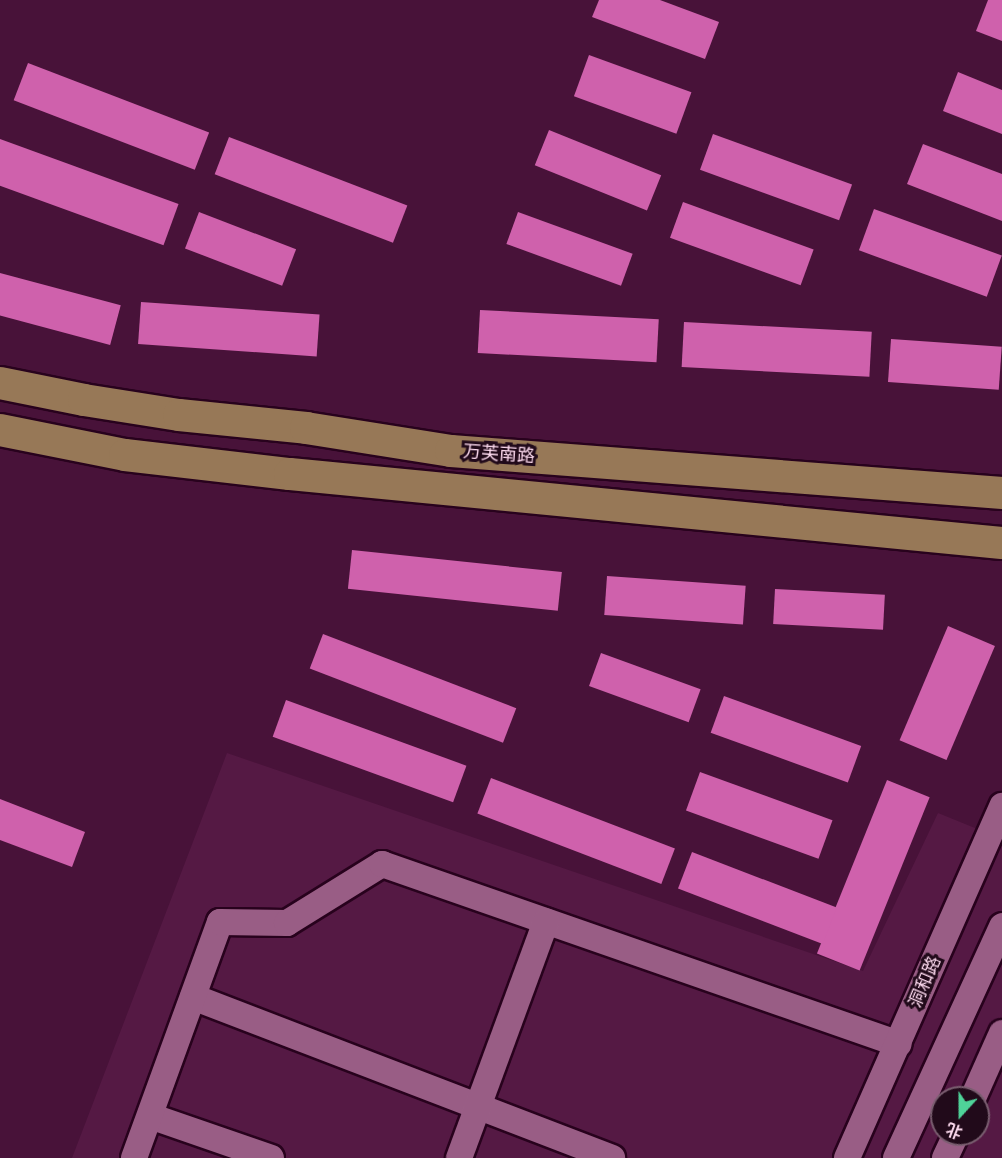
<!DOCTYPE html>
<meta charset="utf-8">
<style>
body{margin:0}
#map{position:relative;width:1002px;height:1158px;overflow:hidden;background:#481239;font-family:Inter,"Noto Sans SC",sans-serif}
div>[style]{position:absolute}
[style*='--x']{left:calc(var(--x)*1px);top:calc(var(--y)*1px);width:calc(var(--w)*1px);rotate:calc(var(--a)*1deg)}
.built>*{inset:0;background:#551944}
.building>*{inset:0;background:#cf61ac;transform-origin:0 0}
.roads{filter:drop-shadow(2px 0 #28021d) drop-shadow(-2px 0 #28021d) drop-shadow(0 2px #28021d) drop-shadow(0 -2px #28021d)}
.minor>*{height:26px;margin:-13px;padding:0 13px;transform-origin:13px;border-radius:13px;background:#995d85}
.major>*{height:32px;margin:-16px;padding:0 16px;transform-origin:16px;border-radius:16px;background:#977857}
span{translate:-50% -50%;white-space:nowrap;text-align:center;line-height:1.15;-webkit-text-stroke:6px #210a1a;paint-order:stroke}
.street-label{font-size:18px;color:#fcd9ee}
.north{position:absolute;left:930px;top:1086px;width:60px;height:60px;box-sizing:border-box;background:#210a1a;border:2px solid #795d6f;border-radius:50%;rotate:201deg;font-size:16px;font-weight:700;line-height:24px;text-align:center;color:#fcd9ee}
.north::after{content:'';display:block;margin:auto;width:21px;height:27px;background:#4fd399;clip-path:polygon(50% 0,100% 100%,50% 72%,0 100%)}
</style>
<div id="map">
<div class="built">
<div style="clip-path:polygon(evenodd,227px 753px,863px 971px,938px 813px,1002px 839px,1002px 1158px,72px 1158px,227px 753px,942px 1098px,978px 1098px,978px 1134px,942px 1134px,942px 1098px)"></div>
</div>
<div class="building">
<div style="clip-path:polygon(599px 0,660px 0,719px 22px,705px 59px,592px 17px)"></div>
<div style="clip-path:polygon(988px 0,1002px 0,1002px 41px,976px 31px)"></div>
<div style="left:589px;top:55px;width:109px;height:44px;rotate:20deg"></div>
<div style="left:28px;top:63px;width:194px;height:40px;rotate:21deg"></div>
<div style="clip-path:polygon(958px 72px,1002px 90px,1002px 134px,943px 111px)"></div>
<div style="left:549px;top:130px;width:121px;height:38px;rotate:22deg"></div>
<div style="left:713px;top:134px;width:148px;height:38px;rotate:20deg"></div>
<div style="left:229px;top:137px;width:191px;height:40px;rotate:21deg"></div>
<div style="left:0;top:139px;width:190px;height:44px;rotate:20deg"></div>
<div style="clip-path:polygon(923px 144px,1002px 174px,1002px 221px,907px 184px)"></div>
<div style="left:683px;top:202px;width:139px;height:38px;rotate:20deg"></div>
<div style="left:874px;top:209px;width:136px;height:44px;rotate:20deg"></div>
<div style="left:199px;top:212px;width:104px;height:39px;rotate:21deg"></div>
<div style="left:518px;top:212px;width:122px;height:34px;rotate:20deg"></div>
<div style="left:0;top:273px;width:125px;height:41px;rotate:15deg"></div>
<div style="left:141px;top:302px;width:179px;height:42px;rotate:4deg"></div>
<div style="left:480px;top:310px;width:179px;height:43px;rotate:3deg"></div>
<div style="left:684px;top:322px;width:188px;height:45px;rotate:3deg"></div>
<div style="left:891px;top:339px;width:111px;height:43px;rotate:4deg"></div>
<div style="left:352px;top:550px;width:211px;height:39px;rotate:6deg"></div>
<div style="left:607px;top:576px;width:139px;height:39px;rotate:4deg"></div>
<div style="left:775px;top:589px;width:110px;height:35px;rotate:3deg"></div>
<div style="left:948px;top:626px;width:51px;height:124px;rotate:23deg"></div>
<div style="left:323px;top:634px;width:207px;height:37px;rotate:21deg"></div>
<div style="left:601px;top:653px;width:106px;height:35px;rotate:20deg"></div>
<div style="left:724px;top:696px;width:146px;height:39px;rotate:20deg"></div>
<div style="left:286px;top:700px;width:192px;height:39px;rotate:20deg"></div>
<div style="left:700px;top:772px;width:141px;height:41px;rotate:20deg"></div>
<div style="left:491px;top:778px;width:197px;height:38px;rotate:21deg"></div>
<div style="left:887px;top:780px;width:46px;height:187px;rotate:22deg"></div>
<div style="clip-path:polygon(0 799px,85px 832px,72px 867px,0 840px)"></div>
<div style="left:692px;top:852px;width:155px;height:39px;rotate:21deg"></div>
</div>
<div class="roads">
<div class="minor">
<div style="--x:193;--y:997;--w:449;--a:21"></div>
<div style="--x:973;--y:1098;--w:71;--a:-66"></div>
<div style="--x:150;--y:1116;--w:128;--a:19.1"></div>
<div style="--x:134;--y:1158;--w:251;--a:-70"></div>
<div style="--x:220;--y:922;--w:67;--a:0.9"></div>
<div style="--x:287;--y:923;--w:112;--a:-31.8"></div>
<div style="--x:382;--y:864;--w:547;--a:19.2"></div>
<div style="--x:459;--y:1158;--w:252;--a:-69.8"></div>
<div style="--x:847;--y:1158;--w:385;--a:-66.2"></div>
<div style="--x:896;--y:1158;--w:255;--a:-65.4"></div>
<div style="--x:945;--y:1158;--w:26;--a:-65"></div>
</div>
<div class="major">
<div style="--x:0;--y:383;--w:86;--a:11.4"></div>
<div style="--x:84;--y:400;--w:96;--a:9"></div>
<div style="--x:179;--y:415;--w:128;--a:5.8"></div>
<div style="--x:306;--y:428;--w:147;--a:9"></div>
<div style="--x:451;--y:451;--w:553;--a:4.36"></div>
<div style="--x:0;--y:430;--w:127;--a:11.3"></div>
<div style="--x:125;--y:455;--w:166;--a:6.6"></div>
<div style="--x:290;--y:474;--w:715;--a:5.54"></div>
</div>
</div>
<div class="street-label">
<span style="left:499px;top:454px;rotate:4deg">万芙南路</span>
<span style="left:925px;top:982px;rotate:-67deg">洞和路</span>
</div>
<div class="north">北</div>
</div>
